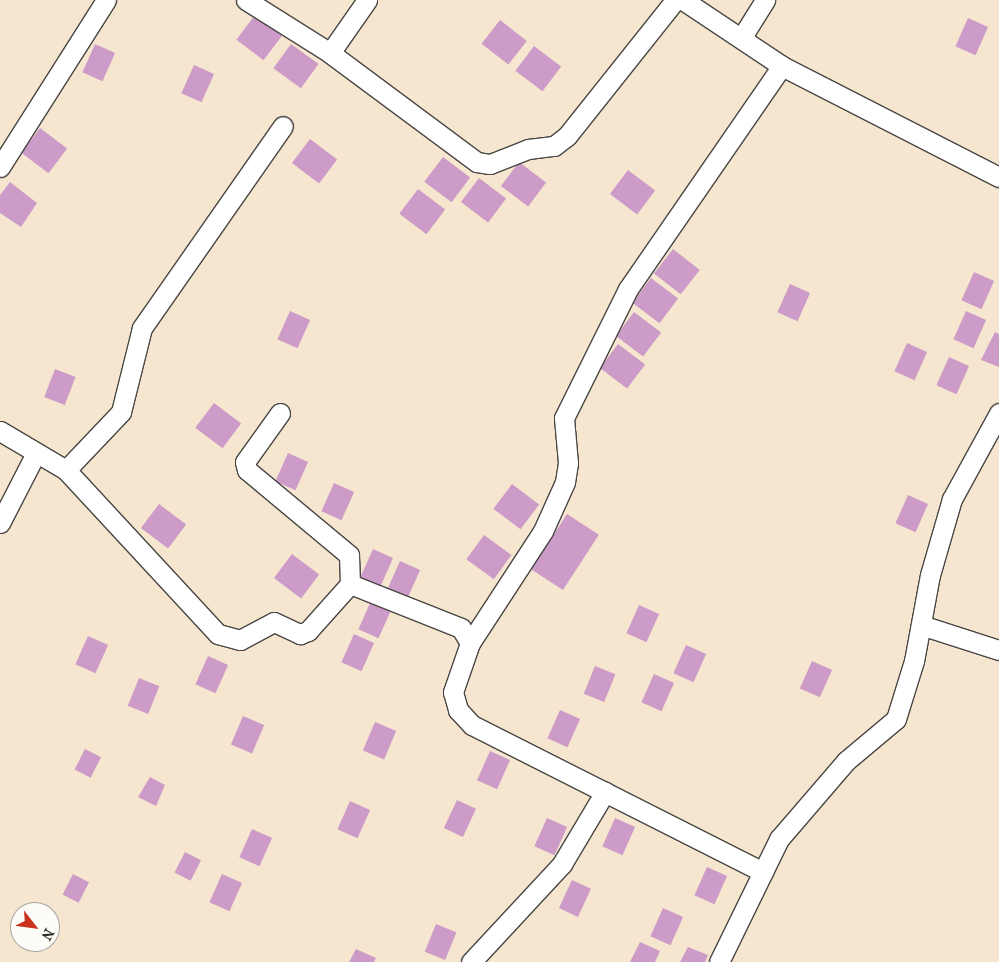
<!DOCTYPE html>
<style>
body{margin:0}
#map{position:relative;width:999px;height:962px;overflow:hidden;background:#f6e6cf;font-family:"IM FELL French Canon",serif}
div>[style]{position:absolute}
[style*='--x']{left:calc(var(--x)*1px);top:calc(var(--y)*1px);width:calc(var(--w)*1px);rotate:calc(var(--a)*1deg)}
.building>*{inset:0;background:#cc9bc8;transform-origin:0 0}
.roads{filter:drop-shadow(1px 0 #494744) drop-shadow(-1px 0 #494744) drop-shadow(0 1px #494744) drop-shadow(0 -1px #494744)}
.minor>*{height:19px;margin:-9.5px;padding:0 9.5px;transform-origin:9.5px;border-radius:9.5px;background:#fff}
span{translate:-50% -50%;white-space:nowrap;text-align:center;line-height:1.15;-webkit-text-stroke:4px #fdfcf7;paint-order:stroke}
.north{position:absolute;left:10px;top:902px;width:50px;height:50px;box-sizing:border-box;background:#fdfcf7;border:1px solid #a9a8a5;border-radius:50%;rotate:120deg;font-size:14px;font-weight:700;line-height:20px;text-align:center;color:#2b2b2b}
.north::after{content:'';display:block;margin:auto;width:18px;height:22px;background:#c8321e;clip-path:polygon(50% 0,100% 100%,50% 72%,0 100%)}
</style>
<div id="map">
<div class="building">
<div style="left:255px;top:15px;width:34px;height:31px;rotate:37deg"></div>
<div style="left:968px;top:18px;width:22px;height:31px;rotate:24deg"></div>
<div style="left:500px;top:20px;width:34px;height:30px;rotate:38deg"></div>
<div style="left:95px;top:44px;width:22px;height:31px;rotate:24deg"></div>
<div style="left:291px;top:44px;width:34px;height:30px;rotate:36deg"></div>
<div style="left:534px;top:46px;width:34px;height:31px;rotate:37deg"></div>
<div style="left:194px;top:65px;width:22px;height:31px;rotate:24deg"></div>
<div style="left:40px;top:128px;width:34px;height:31px;rotate:37deg"></div>
<div style="left:310px;top:139px;width:34px;height:30px;rotate:37deg"></div>
<div style="left:443px;top:157px;width:34px;height:31px;rotate:37deg"></div>
<div style="left:519px;top:162px;width:34px;height:30px;rotate:37deg"></div>
<div style="left:628px;top:170px;width:34px;height:30px;rotate:37deg"></div>
<div style="left:479px;top:178px;width:34px;height:30px;rotate:37deg"></div>
<div style="clip-path:polygon(10px 182px,37px 203px,21px 227px,0 213px,0 195px)"></div>
<div style="left:418px;top:189px;width:34px;height:31px;rotate:37deg"></div>
<div style="left:673px;top:249px;width:34px;height:31px;rotate:38deg"></div>
<div style="left:974px;top:272px;width:22px;height:31px;rotate:24deg"></div>
<div style="left:651px;top:278px;width:34px;height:31px;rotate:37deg"></div>
<div style="left:790px;top:284px;width:22px;height:31px;rotate:24deg"></div>
<div style="left:290px;top:311px;width:22px;height:31px;rotate:24deg"></div>
<div style="left:966px;top:311px;width:22px;height:31px;rotate:24deg"></div>
<div style="left:634px;top:312px;width:34px;height:30px;rotate:37deg"></div>
<div style="clip-path:polygon(995px 332px,999px 334px,999px 367px,981px 360px)"></div>
<div style="left:907px;top:343px;width:22px;height:31px;rotate:24deg"></div>
<div style="left:618px;top:344px;width:34px;height:30px;rotate:37deg"></div>
<div style="left:949px;top:357px;width:22px;height:31px;rotate:24deg"></div>
<div style="left:55px;top:369px;width:22px;height:30px;rotate:21deg"></div>
<div style="left:214px;top:403px;width:34px;height:31px;rotate:37deg"></div>
<div style="left:288px;top:453px;width:22px;height:31px;rotate:24deg"></div>
<div style="left:334px;top:483px;width:22px;height:31px;rotate:24deg"></div>
<div style="left:512px;top:484px;width:34px;height:31px;rotate:37deg"></div>
<div style="left:908px;top:495px;width:22px;height:31px;rotate:24deg"></div>
<div style="left:159px;top:504px;width:34px;height:30px;rotate:37deg"></div>
<div style="left:567px;top:514px;width:38px;height:66px;rotate:33deg"></div>
<div style="left:484px;top:535px;width:34px;height:30px;rotate:36deg"></div>
<div style="left:373px;top:549px;width:22px;height:31px;rotate:24deg"></div>
<div style="left:292px;top:554px;width:34px;height:30px;rotate:37deg"></div>
<div style="left:400px;top:561px;width:22px;height:31px;rotate:24deg"></div>
<div style="left:371px;top:601px;width:22px;height:31px;rotate:24deg"></div>
<div style="left:639px;top:605px;width:22px;height:31px;rotate:24deg"></div>
<div style="left:354px;top:634px;width:22px;height:31px;rotate:24deg"></div>
<div style="left:88px;top:636px;width:22px;height:31px;rotate:24deg"></div>
<div style="left:686px;top:645px;width:22px;height:31px;rotate:24deg"></div>
<div style="left:208px;top:656px;width:22px;height:31px;rotate:24deg"></div>
<div style="left:812px;top:661px;width:22px;height:30px;rotate:24deg"></div>
<div style="left:595px;top:666px;width:22px;height:30px;rotate:22deg"></div>
<div style="left:654px;top:674px;width:22px;height:31px;rotate:24deg"></div>
<div style="left:139px;top:678px;width:22px;height:30px;rotate:22deg"></div>
<div style="left:560px;top:710px;width:22px;height:31px;rotate:24deg"></div>
<div style="left:243px;top:716px;width:23px;height:31px;rotate:23deg"></div>
<div style="left:375px;top:722px;width:23px;height:31px;rotate:23deg"></div>
<div style="left:85px;top:749px;width:18px;height:23px;rotate:27deg"></div>
<div style="left:490px;top:751px;width:22px;height:32px;rotate:24deg"></div>
<div style="clip-path:polygon(150px 777px,165px 785px,156px 806px,138px 797px)"></div>
<div style="left:457px;top:800px;width:21px;height:31px;rotate:25deg"></div>
<div style="left:350px;top:801px;width:22px;height:31px;rotate:24deg"></div>
<div style="left:547px;top:818px;width:22px;height:31px;rotate:24deg"></div>
<div style="left:615px;top:818px;width:22px;height:31px;rotate:24deg"></div>
<div style="left:252px;top:829px;width:22px;height:31px;rotate:24deg"></div>
<div style="left:185px;top:852px;width:18px;height:23px;rotate:27deg"></div>
<div style="left:707px;top:867px;width:22px;height:31px;rotate:24deg"></div>
<div style="left:73px;top:874px;width:18px;height:23px;rotate:27deg"></div>
<div style="left:222px;top:874px;width:22px;height:31px;rotate:24deg"></div>
<div style="left:572px;top:880px;width:21px;height:31px;rotate:25deg"></div>
<div style="left:663px;top:908px;width:22px;height:31px;rotate:24deg"></div>
<div style="left:436px;top:924px;width:22px;height:30px;rotate:22deg"></div>
<div style="clip-path:polygon(640px 942px,660px 951px,655px 962px,630px 962px)"></div>
<div style="clip-path:polygon(688px 947px,708px 955px,705px 962px,680px 962px)"></div>
<div style="clip-path:polygon(356px 949px,376px 958px,374px 962px,349px 962px)"></div>
</div>
<div class="roads">
<div class="minor">
<div style="--x:246;--y:0;--w:99;--a:32.2"></div>
<div style="--x:330;--y:53;--w:183;--a:36.6"></div>
<div style="--x:477;--y:162;--w:13;--a:9"></div>
<div style="--x:490;--y:164;--w:41;--a:-21.5"></div>
<div style="--x:528;--y:149;--w:26;--a:-7"></div>
<div style="--x:554;--y:146;--w:16;--a:-38"></div>
<div style="--x:567;--y:136;--w:174;--a:-51.5"></div>
<div style="--x:683;--y:0;--w:119;--a:33.7"></div>
<div style="--x:782;--y:66;--w:244;--a:27.1"></div>
<div style="--x:742;--y:37;--w:44;--a:-58.1"></div>
<div style="--x:330;--y:53;--w:65;--a:-55.1"></div>
<div style="--x:0;--y:167;--w:198;--a:-57.6"></div>
<div style="--x:280;--y:413;--w:60;--a:125.5"></div>
<div style="--x:245;--y:462;--w:8;--a:76"></div>
<div style="--x:247;--y:470;--w:133;--a:39.8"></div>
<div style="--x:349;--y:555;--w:29;--a:88"></div>
<div style="--x:0;--y:431;--w:77;--a:30.6"></div>
<div style="--x:66;--y:470;--w:224;--a:47.2"></div>
<div style="--x:218;--y:634;--w:23;--a:15"></div>
<div style="--x:240;--y:640;--w:38;--a:-28"></div>
<div style="--x:274;--y:622;--w:29;--a:25"></div>
<div style="--x:300;--y:634;--w:9;--a:-21"></div>
<div style="--x:308;--y:631;--w:63;--a:-48.2"></div>
<div style="--x:350;--y:584;--w:119;--a:21.6"></div>
<div style="--x:461;--y:628;--w:17;--a:59"></div>
<div style="--x:470;--y:643;--w:52;--a:109.1"></div>
<div style="--x:453;--y:692;--w:19;--a:74"></div>
<div style="--x:458;--y:710;--w:21;--a:47"></div>
<div style="--x:472;--y:725;--w:326;--a:26.8"></div>
<div style="--x:66;--y:470;--w:80;--a:-46.5"></div>
<div style="--x:121;--y:412;--w:87;--a:-76"></div>
<div style="--x:142;--y:328;--w:246;--a:-55.1"></div>
<div style="--x:0;--y:523;--w:79;--a:-62.8"></div>
<div style="--x:921;--y:625;--w:82;--a:17.8"></div>
<div style="--x:470;--y:643;--w:134;--a:-56.9"></div>
<div style="--x:543;--y:531;--w:54;--a:-65.8"></div>
<div style="--x:565;--y:482;--w:19;--a:-81"></div>
<div style="--x:568;--y:463;--w:45;--a:-95.1"></div>
<div style="--x:564;--y:418;--w:144;--a:-63.6"></div>
<div style="--x:628;--y:289;--w:271;--a:-55.4"></div>
<div style="--x:471;--y:962;--w:134;--a:-47.1"></div>
<div style="--x:562;--y:864;--w:84;--a:-59.2"></div>
<div style="--x:719;--y:962;--w:137;--a:-64"></div>
<div style="--x:779;--y:839;--w:103;--a:-49.3"></div>
<div style="--x:846;--y:761;--w:65;--a:-40"></div>
<div style="--x:896;--y:719;--w:61;--a:-72.8"></div>
<div style="--x:914;--y:661;--w:87;--a:-79.5"></div>
<div style="--x:930;--y:575;--w:79;--a:-73.9"></div>
<div style="--x:952;--y:499;--w:98;--a:-61.3"></div>
</div>
</div>
<div class="north">N</div>
</div>
